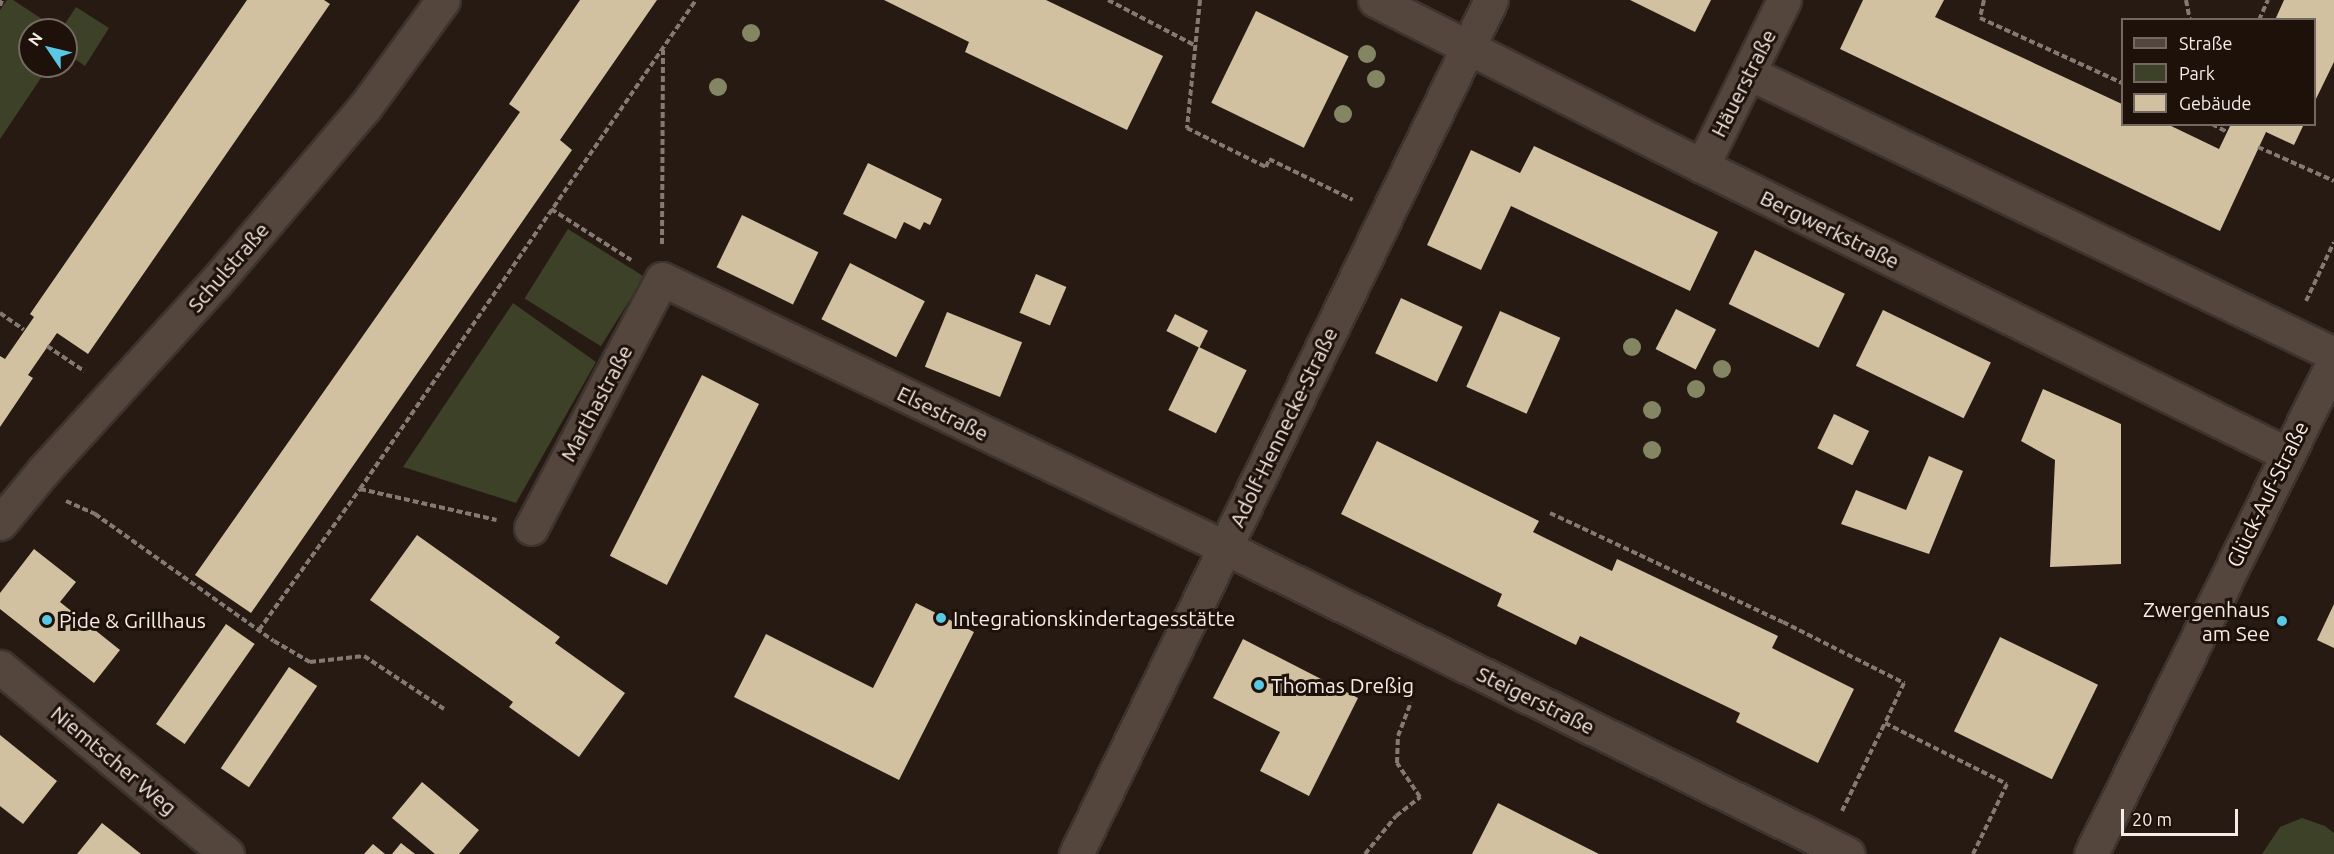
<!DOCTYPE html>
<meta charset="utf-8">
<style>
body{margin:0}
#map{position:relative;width:2334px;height:854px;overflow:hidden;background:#261a12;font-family:Ubuntu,sans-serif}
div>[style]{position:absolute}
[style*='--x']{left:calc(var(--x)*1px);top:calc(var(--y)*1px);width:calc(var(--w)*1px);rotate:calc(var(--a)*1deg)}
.green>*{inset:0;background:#3c4128;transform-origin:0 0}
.building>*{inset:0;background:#d1c1a1;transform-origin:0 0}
.path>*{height:4px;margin-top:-2px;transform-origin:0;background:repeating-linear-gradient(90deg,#857a73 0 6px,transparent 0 9px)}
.roads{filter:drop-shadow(2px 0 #3d332f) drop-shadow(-2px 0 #3d332f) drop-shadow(0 2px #3d332f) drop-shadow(0 -2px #3d332f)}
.minor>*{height:33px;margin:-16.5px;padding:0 16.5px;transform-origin:16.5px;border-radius:16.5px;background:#54453d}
.trees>*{width:18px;height:18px;margin:-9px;border-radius:50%;background:#848562}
.dots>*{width:16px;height:16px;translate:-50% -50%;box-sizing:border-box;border:3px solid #1d1109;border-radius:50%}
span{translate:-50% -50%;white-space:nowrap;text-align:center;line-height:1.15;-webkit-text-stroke:6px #1d1109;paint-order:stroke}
.street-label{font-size:21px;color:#f6ece7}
.poi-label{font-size:21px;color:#f6ece7}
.right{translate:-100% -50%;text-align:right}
.left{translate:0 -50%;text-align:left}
.legend{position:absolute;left:2121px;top:18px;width:195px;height:108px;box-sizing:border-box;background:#1d1109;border:2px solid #746962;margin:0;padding:8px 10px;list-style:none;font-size:18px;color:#f6ece7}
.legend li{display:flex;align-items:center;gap:12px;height:30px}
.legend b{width:30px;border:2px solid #746962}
.north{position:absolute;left:18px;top:18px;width:60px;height:60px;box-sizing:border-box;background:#1d1109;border:2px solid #746962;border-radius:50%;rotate:305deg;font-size:16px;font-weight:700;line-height:24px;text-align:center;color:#f6ece7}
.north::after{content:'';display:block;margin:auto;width:21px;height:27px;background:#58c8e4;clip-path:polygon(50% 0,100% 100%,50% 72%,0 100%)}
.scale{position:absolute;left:2121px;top:809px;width:117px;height:27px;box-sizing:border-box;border:3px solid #f6ece7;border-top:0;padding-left:8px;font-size:18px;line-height:21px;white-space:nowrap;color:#f6ece7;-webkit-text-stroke:4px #1d1109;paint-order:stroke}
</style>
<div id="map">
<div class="green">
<div style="clip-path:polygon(7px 0,13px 0,59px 30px,30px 30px,30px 66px,49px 66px,0 139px,0 10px)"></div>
<div style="clip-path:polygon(76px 7px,109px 28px,85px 66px,66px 53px,66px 30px,61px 30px)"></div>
<div style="left:568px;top:229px;width:90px;height:82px;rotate:32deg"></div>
<div style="clip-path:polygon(513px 303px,596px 362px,516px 503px,403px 467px)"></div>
<div style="clip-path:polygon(2302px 818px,2325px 826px,2334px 833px,2334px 854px,2262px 854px,2280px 827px)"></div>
</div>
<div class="building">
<div style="clip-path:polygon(247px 0,324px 0,330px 4px,88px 354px,57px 333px,28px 375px,33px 378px,0 427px,0 356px,5px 359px,34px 317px,30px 314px)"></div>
<div style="clip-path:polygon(580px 0,657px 0,560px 140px,572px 150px,251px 613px,195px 575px,520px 112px,509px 104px)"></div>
<div style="clip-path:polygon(884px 0,1046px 0,1163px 56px,1127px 130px,965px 52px,969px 42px)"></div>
<div style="clip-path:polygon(1630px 0,1711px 0,1695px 32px)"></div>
<div style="clip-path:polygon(1863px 0,1944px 0,1935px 17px,2122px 104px,2122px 124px,2167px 124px,2219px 149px,2231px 124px,2304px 124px,2294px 145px,2266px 132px,2220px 231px,1840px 49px)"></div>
<div style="clip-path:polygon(2284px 0,2334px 0,2334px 62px,2314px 103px,2314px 20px,2275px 20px)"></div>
<div style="left:1256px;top:11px;width:103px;height:102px;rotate:26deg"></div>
<div style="clip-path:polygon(1534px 146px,1718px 232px,1690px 291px,1511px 206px,1481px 270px,1427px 245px,1471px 150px,1520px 173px)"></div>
<div style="clip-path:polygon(868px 163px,942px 199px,930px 225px,924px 222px,920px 230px,904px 222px,896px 239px,843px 214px)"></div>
<div style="left:742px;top:215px;width:85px;height:58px;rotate:26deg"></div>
<div style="left:1755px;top:250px;width:100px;height:60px;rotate:26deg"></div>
<div style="left:850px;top:263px;width:84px;height:63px;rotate:27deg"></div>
<div style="left:1036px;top:274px;width:33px;height:42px;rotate:23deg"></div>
<div style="left:1401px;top:298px;width:68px;height:61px;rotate:25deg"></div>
<div style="left:1676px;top:309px;width:45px;height:45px;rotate:27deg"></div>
<div style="left:1883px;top:310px;width:120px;height:62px;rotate:26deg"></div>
<div style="left:1500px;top:311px;width:66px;height:83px;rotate:24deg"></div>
<div style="left:947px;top:312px;width:81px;height:59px;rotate:22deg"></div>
<div style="left:1175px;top:314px;width:37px;height:19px;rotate:27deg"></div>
<div style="left:1199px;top:347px;width:53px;height:70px;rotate:26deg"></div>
<div style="left:702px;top:375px;width:64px;height:203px;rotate:27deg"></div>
<div style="clip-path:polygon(2043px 389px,2121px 424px,2121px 564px,2050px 567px,2055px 460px,2021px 441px)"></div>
<div style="left:1834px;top:414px;width:39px;height:38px;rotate:26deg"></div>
<div style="clip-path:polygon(1377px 441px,1539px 521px,1533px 532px,1612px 571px,1617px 559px,1778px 636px,1772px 648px,1854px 689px,1818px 763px,1736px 722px,1740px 713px,1580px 636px,1576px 645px,1497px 606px,1502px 594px,1341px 514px)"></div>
<div style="clip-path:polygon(1929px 456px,1963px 471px,1929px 554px,1841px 524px,1856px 490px,1906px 510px)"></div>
<div style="clip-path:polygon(417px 535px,560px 637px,555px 643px,625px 693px,579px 757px,509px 707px,513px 702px,370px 600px)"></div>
<div style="clip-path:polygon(34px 549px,76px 582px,60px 602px,120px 650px,94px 683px,0 609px,0 593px)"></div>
<div style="clip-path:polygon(916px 603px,974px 632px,899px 780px,734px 697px,766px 634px,873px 688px)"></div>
<div style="clip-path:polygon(2334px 604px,2334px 648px,2317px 640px)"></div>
<div style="left:226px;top:624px;width:35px;height:122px;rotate:35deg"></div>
<div style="left:2000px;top:637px;width:109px;height:105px;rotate:26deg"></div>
<div style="clip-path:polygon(1243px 639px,1358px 698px,1309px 796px,1260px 771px,1280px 732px,1213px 698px)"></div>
<div style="left:289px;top:667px;width:34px;height:122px;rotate:34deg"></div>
<div style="clip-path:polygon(0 735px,57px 781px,23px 824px,0 806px)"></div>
<div style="clip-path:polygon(422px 782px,479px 830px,459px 854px,435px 854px,392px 818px)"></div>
<div style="clip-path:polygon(1498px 803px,1599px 854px,1472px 854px)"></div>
<div style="clip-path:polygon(102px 823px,141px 854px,77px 854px)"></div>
<div style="clip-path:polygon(401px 843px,415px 854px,392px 854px)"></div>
<div style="clip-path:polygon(373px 844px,385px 854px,364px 854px)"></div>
</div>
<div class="path">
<div style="--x:1108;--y:0;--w:99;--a:27.6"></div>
<div style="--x:1200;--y:0;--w:129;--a:95.8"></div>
<div style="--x:1187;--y:128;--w:88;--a:26.3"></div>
<div style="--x:1266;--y:167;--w:9;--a:-69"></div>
<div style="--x:1269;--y:159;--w:93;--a:26"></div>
<div style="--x:1984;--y:0;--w:18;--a:103"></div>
<div style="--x:1980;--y:18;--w:156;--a:24.6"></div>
<div style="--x:2186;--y:0;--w:20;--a:79"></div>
<div style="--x:0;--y:6;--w:6;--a:-72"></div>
<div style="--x:2259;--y:20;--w:22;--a:-66"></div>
<div style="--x:2212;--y:124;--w:17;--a:28"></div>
<div style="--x:2258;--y:147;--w:83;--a:24.1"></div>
<div style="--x:551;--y:209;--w:95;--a:32.5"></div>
<div style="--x:662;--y:244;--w:194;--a:-89.7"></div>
<div style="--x:2306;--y:301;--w:65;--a:-64.6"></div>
<div style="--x:0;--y:313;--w:29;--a:35"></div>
<div style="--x:47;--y:346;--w:45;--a:34"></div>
<div style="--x:360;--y:489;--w:140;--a:12.8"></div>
<div style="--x:66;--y:501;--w:32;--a:24"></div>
<div style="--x:95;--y:514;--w:219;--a:35.4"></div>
<div style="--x:274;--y:641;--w:42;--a:30.3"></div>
<div style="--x:310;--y:662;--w:54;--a:-6.3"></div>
<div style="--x:364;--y:656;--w:96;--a:33.5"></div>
<div style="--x:1550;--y:513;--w:257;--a:25.1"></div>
<div style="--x:1783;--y:622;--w:136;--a:26.8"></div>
<div style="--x:1904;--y:683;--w:44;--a:115.4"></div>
<div style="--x:259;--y:630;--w:173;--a:-54.4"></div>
<div style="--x:360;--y:489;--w:593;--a:-55.51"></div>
<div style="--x:1842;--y:811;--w:98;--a:-64"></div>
<div style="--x:1885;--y:723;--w:136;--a:26.6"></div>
<div style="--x:2007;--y:784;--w:78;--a:115.9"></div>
<div style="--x:1365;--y:854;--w:49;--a:-50.8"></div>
<div style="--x:1396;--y:816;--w:31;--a:-38"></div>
<div style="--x:1420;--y:797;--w:41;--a:-124.1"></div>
<div style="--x:1397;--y:763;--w:27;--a:-88"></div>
<div style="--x:1398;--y:736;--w:36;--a:-69"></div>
</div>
<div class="roads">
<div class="minor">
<div style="--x:1375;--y:0;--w:367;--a:26.9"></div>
<div style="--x:1702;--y:166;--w:652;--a:26.21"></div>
<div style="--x:1749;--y:73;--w:649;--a:25.66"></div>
<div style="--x:1702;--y:166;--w:185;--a:-63.7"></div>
<div style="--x:0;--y:523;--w:69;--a:-50.3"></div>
<div style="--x:44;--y:470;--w:253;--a:-47.6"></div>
<div style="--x:215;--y:283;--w:231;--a:-49.6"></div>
<div style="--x:365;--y:107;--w:132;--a:-53.9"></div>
<div style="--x:531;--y:528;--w:281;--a:-62.3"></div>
<div style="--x:662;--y:279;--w:623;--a:25.49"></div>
<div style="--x:1224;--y:547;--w:695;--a:26.2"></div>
<div style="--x:0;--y:667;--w:294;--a:39.5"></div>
<div style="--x:1076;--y:854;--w:949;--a:-64.08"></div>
<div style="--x:2091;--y:854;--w:550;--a:-63.76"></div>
</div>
</div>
<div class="trees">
<div style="left:751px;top:33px"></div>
<div style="left:1367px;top:54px"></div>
<div style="left:1376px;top:79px"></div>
<div style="left:718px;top:87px"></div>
<div style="left:1343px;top:114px"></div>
<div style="left:1632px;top:347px"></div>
<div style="left:1722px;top:369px"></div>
<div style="left:1696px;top:389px"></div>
<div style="left:1652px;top:410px"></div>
<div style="left:1652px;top:450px"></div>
</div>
<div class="dots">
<div style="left:941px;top:618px;background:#58c8e4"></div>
<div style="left:47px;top:620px;background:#58c8e4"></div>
<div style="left:2282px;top:621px;background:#58c8e4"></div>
<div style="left:1259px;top:685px;background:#58c8e4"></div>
</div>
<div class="street-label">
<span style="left:1743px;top:83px;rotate:-63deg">Häuerstraße</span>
<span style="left:1830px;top:229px;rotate:26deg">Bergwerkstraße</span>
<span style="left:228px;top:267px;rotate:-49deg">Schulstraße</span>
<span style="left:596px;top:403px;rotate:-62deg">Marthastraße</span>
<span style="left:943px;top:413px;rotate:26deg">Elsestraße</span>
<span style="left:1283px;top:427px;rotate:-64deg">Adolf-Hennecke-Straße</span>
<span style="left:2267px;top:494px;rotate:-64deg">Glück-Auf-Straße</span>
<span style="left:1536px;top:700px;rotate:26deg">Steigerstraße</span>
<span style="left:114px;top:760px;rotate:40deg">Niemtscher Weg</span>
</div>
<div class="poi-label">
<span class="right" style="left:2270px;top:621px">Zwergenhaus<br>am See</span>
<span class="left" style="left:953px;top:618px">Integrationskindertagesstätte</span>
<span class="left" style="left:59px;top:620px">Pide &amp; Grillhaus</span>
<span class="left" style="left:1271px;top:685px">Thomas Dreßig</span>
</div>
<ul class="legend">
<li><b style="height:8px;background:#54453d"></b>Straße</li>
<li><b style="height:16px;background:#3c4128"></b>Park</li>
<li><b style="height:16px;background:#d1c1a1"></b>Gebäude</li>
</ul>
<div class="north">N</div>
<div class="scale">20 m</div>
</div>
